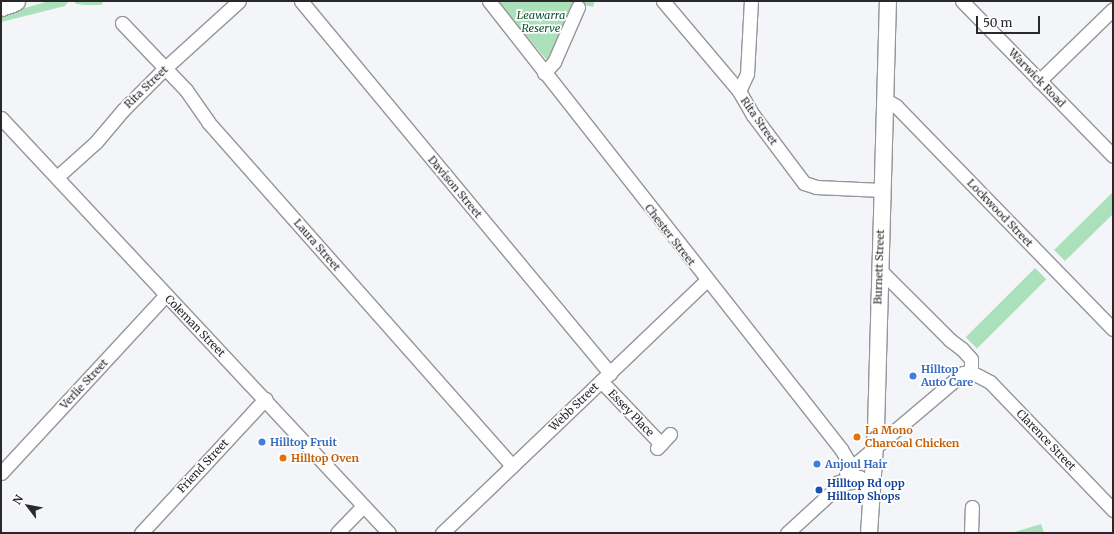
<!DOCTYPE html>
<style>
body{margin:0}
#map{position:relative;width:1114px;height:534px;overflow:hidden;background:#f4f5f9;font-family:Merriweather,serif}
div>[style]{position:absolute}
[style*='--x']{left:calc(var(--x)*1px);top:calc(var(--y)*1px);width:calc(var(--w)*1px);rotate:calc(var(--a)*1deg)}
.green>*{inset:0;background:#abe1ba;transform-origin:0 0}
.roads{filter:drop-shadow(1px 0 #95969a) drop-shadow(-1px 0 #95969a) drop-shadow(0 1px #95969a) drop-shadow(0 -1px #95969a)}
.minor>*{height:13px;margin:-6.5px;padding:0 6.5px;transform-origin:6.5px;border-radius:6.5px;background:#fff}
.major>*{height:16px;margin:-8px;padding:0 8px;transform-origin:8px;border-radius:8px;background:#fff}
.highway>*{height:19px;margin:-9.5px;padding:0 9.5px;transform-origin:9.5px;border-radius:9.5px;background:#fff}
.dots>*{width:11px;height:11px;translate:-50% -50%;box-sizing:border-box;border:2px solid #fff;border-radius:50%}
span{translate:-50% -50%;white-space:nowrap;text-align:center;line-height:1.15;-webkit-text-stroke:3.5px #fff;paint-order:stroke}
.park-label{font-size:11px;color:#0c502b;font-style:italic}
.street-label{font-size:11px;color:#29292b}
.shop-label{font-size:11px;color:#366cbe;font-weight:700}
.left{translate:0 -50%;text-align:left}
.food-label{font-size:11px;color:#c56008;font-weight:700}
.transit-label{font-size:11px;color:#164399;font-weight:700}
.frame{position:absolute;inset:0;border:2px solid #29292b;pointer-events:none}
.north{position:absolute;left:8px;top:486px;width:40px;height:40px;-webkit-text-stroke:3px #fff;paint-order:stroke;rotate:302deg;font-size:11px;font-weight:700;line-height:16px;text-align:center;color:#29292b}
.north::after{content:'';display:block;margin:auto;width:14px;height:18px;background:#29292b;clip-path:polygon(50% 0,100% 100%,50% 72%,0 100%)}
.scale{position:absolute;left:976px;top:16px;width:64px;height:18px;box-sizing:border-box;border:2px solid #29292b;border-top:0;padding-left:5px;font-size:12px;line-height:14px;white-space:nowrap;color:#29292b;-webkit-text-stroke:3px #fff;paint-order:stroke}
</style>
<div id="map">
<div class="green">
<div style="clip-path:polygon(49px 1px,69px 1px,65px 6px,1px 22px,1px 15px)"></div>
<div style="clip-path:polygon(74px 1px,104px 1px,101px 5px,86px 5px,76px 4px)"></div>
<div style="clip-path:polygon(497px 1px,595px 1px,593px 7px,577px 3px,550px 57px,546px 59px)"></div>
<div style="clip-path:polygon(1113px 192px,1113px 214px,1065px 261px,1054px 250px)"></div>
<div style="left:1035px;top:268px;width:16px;height:98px;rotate:45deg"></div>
<div style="clip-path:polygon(1041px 524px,1044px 533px,1011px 533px)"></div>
</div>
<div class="roads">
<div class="minor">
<div style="--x:301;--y:1;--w:484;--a:50.3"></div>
<div style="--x:489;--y:1;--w:570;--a:51.84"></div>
<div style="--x:841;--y:449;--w:21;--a:59"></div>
<div style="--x:663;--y:1;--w:118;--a:49.8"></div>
<div style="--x:739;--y:91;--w:28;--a:60"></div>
<div style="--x:753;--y:115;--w:85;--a:53.1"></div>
<div style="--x:804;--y:183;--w:13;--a:18"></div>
<div style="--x:816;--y:187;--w:66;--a:2.6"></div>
<div style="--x:962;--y:1;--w:216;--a:45.7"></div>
<div style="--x:122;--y:23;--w:93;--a:46.3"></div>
<div style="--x:186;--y:90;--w:39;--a:55"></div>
<div style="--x:208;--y:122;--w:459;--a:48.5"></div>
<div style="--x:544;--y:73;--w:15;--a:-48"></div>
<div style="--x:554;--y:62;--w:60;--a:-66.4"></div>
<div style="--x:1039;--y:81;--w:103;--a:-44.2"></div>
<div style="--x:739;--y:91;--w:19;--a:-65"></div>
<div style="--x:747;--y:74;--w:73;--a:-86.9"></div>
<div style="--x:884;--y:99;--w:14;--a:30"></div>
<div style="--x:896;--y:106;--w:311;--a:45.8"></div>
<div style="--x:1;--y:118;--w:568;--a:46.93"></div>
<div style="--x:57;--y:177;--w:52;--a:-41.9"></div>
<div style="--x:96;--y:142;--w:42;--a:-49.8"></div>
<div style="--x:123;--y:110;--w:58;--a:-45"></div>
<div style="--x:164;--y:69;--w:101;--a:-42.2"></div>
<div style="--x:879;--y:269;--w:100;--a:45"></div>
<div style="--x:950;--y:340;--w:15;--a:37"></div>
<div style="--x:962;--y:349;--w:13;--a:48"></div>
<div style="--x:971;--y:359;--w:13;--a:90"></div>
<div style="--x:601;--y:381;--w:87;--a:46.4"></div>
<div style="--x:657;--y:448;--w:19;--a:-47"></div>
<div style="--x:846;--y:472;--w:153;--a:-40.2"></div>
<div style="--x:963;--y:373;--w:8;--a:-7"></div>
<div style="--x:971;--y:372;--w:21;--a:28"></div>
<div style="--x:990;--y:382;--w:178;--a:46.1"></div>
<div style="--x:1;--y:473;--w:243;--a:-47.2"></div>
<div style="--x:141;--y:533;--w:183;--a:-47.2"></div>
<div style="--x:337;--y:533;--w:37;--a:-46"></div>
<div style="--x:442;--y:533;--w:365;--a:-43.7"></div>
<div style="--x:787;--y:533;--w:80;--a:-42.5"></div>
<div style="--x:971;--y:533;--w:26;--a:-88"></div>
</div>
<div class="major">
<div style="--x:839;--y:484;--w:21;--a:-14"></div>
<div style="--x:859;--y:479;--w:18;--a:47"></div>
<div style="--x:869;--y:533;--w:104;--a:-86.1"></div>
<div style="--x:876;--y:429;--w:428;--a:-88.4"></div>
</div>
<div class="highway">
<div style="--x:1;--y:6;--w:15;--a:-20"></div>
</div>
</div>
<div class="dots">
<div style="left:913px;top:376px;background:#3f7fe0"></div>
<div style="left:857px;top:437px;background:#e8710a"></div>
<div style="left:262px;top:442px;background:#3f7fe0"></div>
<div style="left:283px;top:458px;background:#e8710a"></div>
<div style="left:817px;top:464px;background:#3f7fe0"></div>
<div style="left:819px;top:490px;background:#1a4fb4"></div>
</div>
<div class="park-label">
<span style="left:541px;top:22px">Leawarra<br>Reserve</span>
</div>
<div class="street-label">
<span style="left:1037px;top:78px;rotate:46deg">Warwick Road</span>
<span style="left:146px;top:87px;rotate:-44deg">Rita Street</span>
<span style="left:759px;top:121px;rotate:55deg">Rita Street</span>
<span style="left:455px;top:187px;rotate:50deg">Davison Street</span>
<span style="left:1000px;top:213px;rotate:46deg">Lockwood Street</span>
<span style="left:670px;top:235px;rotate:52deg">Chester Street</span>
<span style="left:317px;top:245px;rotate:49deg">Laura Street</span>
<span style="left:879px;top:267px;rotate:-88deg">Burnett Street</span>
<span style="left:195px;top:326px;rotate:46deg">Coleman Street</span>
<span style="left:84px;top:384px;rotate:-47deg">Verlie Street</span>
<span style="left:574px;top:407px;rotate:-44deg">Webb Street</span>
<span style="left:631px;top:413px;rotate:46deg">Essey Place</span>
<span style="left:1046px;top:440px;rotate:46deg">Clarence Street</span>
<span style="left:203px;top:466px;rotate:-47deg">Friend Street</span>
</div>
<div class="shop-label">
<span class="left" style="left:921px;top:376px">Hilltop<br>Auto Care</span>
<span class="left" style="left:270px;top:442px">Hilltop Fruit</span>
<span class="left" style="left:825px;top:464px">Anjoul Hair</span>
</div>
<div class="food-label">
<span class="left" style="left:865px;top:437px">La Mono<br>Charcoal Chicken</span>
<span class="left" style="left:291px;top:458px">Hilltop Oven</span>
</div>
<div class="transit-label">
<span class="left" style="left:827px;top:490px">Hilltop Rd opp<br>Hilltop Shops</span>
</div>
<div class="frame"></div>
<div class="north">N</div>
<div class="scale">50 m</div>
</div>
